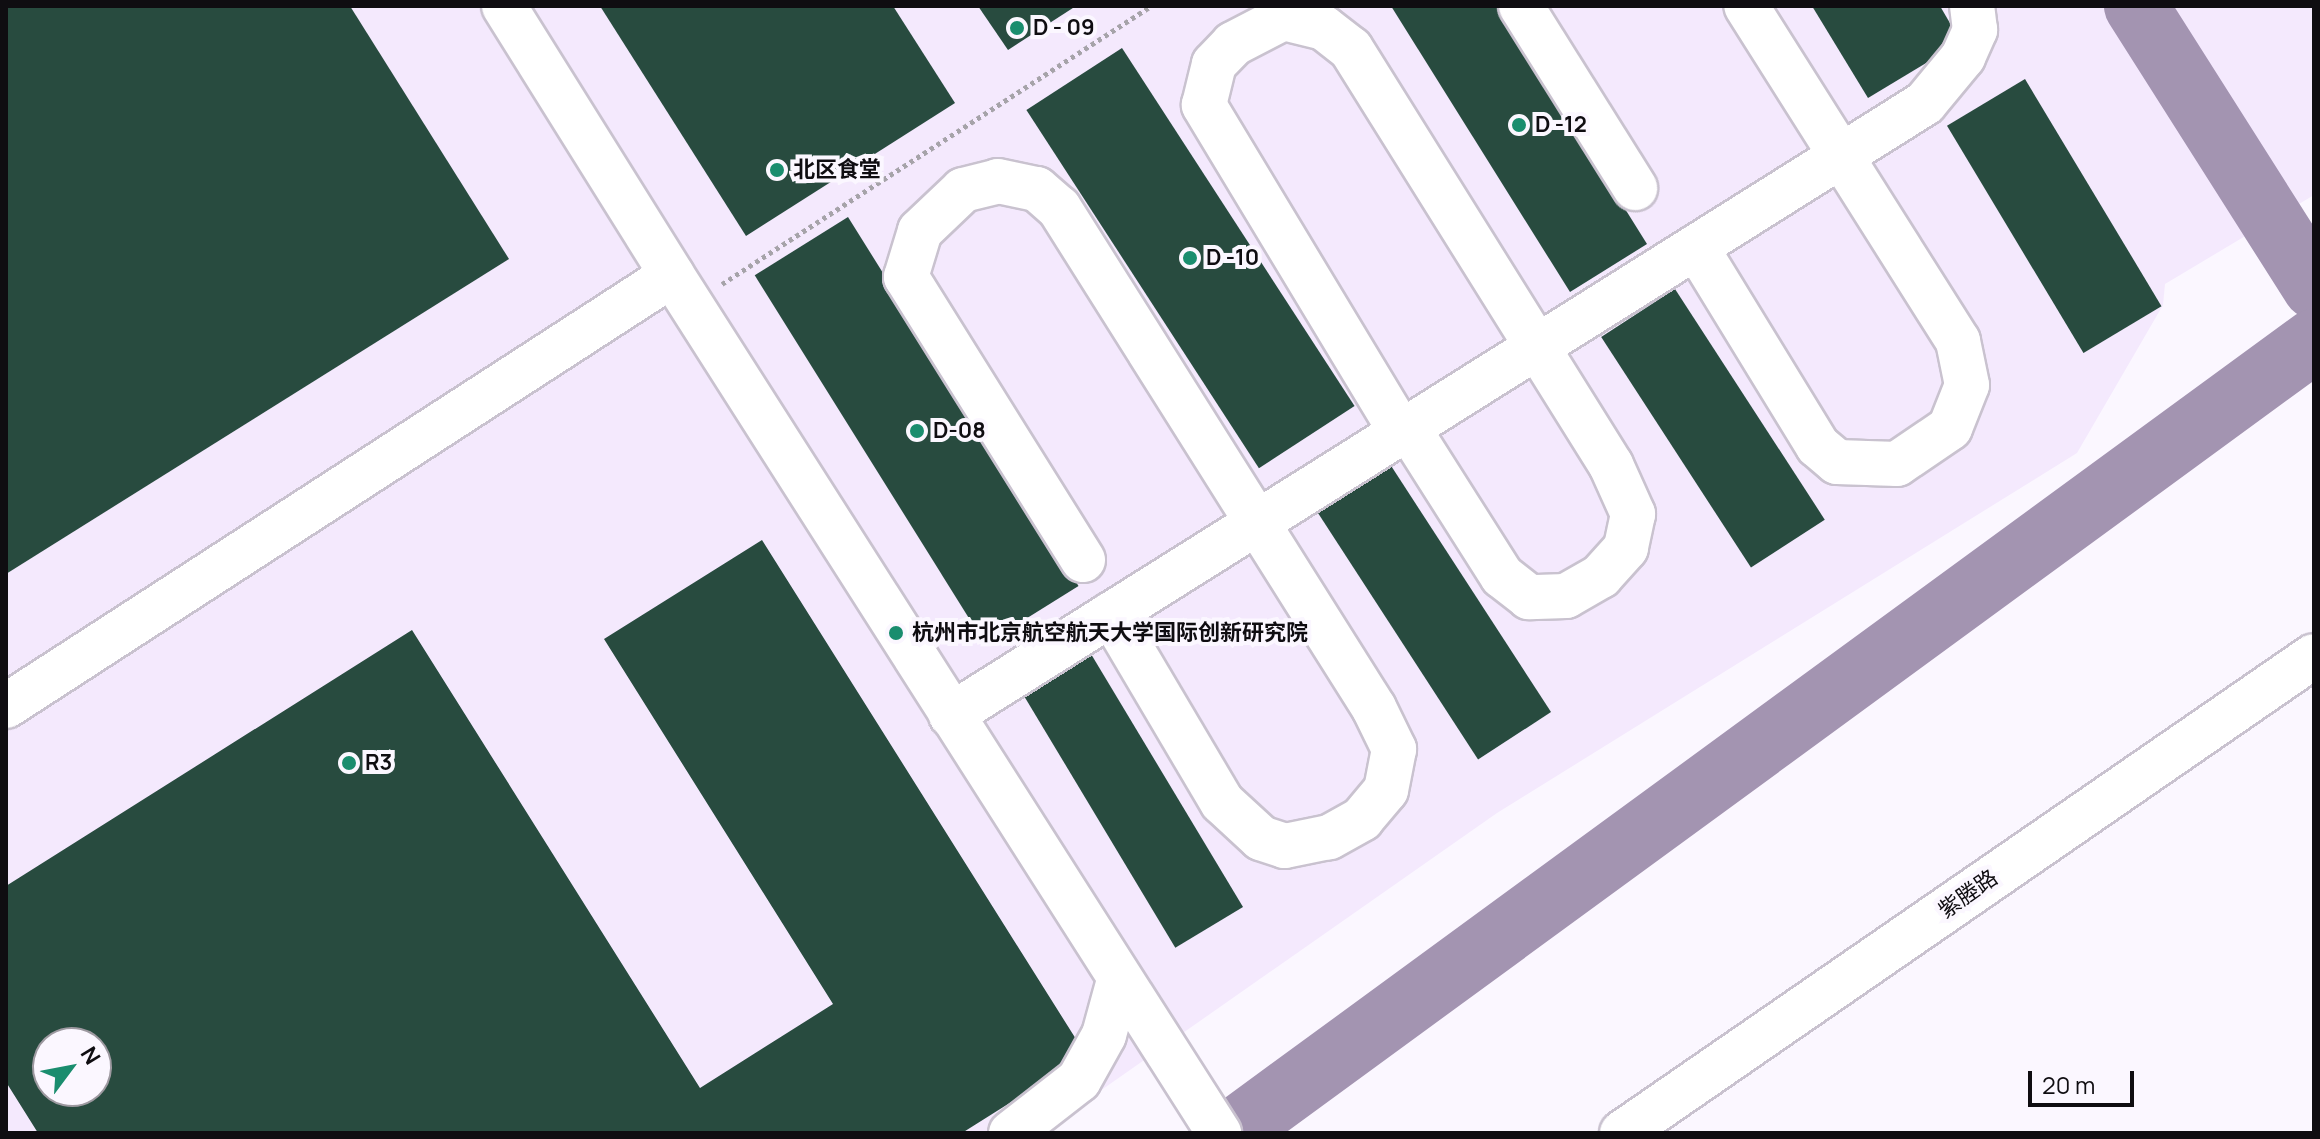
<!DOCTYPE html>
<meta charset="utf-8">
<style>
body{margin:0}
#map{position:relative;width:2320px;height:1139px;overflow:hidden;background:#fbf7ff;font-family:Manrope,"Noto Sans SC",sans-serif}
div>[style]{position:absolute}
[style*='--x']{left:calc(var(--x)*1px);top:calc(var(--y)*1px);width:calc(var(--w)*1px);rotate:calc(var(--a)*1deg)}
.built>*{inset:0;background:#f4e9fd}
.river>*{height:64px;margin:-32px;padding:0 32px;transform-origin:32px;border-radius:32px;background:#a394b1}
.building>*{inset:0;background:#284b3f;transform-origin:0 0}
.path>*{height:5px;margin-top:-2.5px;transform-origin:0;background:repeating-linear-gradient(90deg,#a6a3a9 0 4px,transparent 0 8px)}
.roads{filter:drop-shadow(2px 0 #c9c2cf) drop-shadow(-2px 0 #c9c2cf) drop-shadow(0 2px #c9c2cf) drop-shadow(0 -2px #c9c2cf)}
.minor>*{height:44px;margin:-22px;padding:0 22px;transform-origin:22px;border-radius:22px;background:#fff}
.dots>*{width:22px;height:22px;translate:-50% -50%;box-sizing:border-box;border:4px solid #fbf7ff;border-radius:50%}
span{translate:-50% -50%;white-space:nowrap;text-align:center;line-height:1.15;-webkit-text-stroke:8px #fbf7ff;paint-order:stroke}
.poi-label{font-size:22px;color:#0f0d11;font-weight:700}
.left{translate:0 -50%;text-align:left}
.street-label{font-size:22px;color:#0f0d11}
.frame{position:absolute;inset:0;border:8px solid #0f0d11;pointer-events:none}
.north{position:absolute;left:32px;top:1027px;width:80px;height:80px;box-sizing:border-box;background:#fbf7ff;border:2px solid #9d99a0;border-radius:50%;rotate:58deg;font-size:22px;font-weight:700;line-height:32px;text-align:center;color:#0f0d11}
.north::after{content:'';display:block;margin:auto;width:28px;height:36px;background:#1a8d6e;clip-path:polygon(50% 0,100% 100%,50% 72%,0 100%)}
.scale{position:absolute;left:2028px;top:1071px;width:106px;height:36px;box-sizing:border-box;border:4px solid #0f0d11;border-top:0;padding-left:10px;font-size:24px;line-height:28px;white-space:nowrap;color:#0f0d11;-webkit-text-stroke:6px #fbf7ff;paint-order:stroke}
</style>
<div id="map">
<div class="built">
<div style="clip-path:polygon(evenodd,6px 6px,2314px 6px,2314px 195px,2165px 284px,2163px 305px,2077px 453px,1497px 813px,1040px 1133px,6px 1133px,6px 6px,48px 1043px,96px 1043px,96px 1091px,48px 1091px,48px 1043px)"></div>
</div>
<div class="river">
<div style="--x:2136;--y:6;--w:333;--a:57.6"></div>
<div style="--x:1231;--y:1133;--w:1342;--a:-36.18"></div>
</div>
<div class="building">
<div style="clip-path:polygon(6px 6px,350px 6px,509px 259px,6px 574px)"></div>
<div style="clip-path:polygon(600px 6px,893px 6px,955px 103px,746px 236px)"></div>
<div style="clip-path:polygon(978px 6px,1076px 6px,1008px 50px)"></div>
<div style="clip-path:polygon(1391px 6px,1498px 6px,1647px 244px,1570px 292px)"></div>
<div style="clip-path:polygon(1812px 6px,1940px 6px,1961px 42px,1868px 98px)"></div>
<div style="left:1122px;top:48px;width:427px;height:114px;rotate:57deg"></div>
<div style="left:2025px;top:79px;width:265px;height:91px;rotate:59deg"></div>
<div style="left:848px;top:217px;width:435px;height:110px;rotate:58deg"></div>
<div style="left:1675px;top:289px;width:275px;height:88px;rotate:57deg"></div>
<div style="left:1386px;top:458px;width:303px;height:87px;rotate:57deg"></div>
<div style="clip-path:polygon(evenodd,762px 540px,1086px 1055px,962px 1133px,38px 1133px,6px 1082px,6px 886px,412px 630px,700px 1088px,833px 1004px,604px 639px,762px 540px,48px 1043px,96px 1043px,96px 1091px,48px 1091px,48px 1043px)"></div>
<div style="left:1088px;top:649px;width:301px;height:79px;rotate:59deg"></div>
</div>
<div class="path">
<div style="--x:722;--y:284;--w:511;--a:-32.94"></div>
</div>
<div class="roads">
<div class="minor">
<div style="--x:504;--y:6;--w:317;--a:58"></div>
<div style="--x:1521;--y:6;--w:215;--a:57.9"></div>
<div style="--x:1696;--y:247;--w:233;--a:58.5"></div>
<div style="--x:1818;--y:446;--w:25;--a:40"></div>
<div style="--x:1837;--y:462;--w:60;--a:1.9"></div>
<div style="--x:1897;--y:464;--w:64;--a:-34.2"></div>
<div style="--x:1950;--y:428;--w:46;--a:-68.4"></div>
<div style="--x:1967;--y:385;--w:45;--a:-101.6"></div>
<div style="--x:1958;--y:341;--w:396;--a:-122.3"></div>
<div style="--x:1401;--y:432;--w:382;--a:-121.1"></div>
<div style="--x:1204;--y:105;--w:42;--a:-76.3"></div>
<div style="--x:1214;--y:64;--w:28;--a:-46"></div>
<div style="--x:1233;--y:44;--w:56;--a:-27.5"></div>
<div style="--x:1283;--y:18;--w:42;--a:13.7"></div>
<div style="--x:1324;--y:28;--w:34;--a:38"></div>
<div style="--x:1351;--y:49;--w:491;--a:58"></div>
<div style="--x:1611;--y:465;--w:54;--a:65.8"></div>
<div style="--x:1633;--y:514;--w:35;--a:102"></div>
<div style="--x:1626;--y:548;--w:38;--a:132"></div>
<div style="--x:1601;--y:576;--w:40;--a:150.3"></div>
<div style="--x:1566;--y:596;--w:37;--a:178"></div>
<div style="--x:1529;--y:597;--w:34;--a:-142"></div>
<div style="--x:1502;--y:576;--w:175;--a:-122.4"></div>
<div style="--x:1083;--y:560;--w:334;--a:-122"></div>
<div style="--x:906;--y:277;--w:48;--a:-73.1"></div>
<div style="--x:920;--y:231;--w:59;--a:-43.6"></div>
<div style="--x:963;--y:190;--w:36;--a:-14"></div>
<div style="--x:998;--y:181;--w:40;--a:12"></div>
<div style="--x:1037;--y:189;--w:29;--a:41"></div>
<div style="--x:1059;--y:208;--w:591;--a:57.79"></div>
<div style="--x:1374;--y:708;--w:46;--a:64"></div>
<div style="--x:1394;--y:749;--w:42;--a:101"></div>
<div style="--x:1386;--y:790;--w:38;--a:130"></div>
<div style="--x:1362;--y:819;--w:38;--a:151"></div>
<div style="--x:1329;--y:837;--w:45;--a:168.4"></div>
<div style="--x:1285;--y:846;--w:25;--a:-162"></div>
<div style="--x:1261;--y:838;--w:53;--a:-137.3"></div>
<div style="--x:1222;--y:802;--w:218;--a:-120.6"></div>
<div style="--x:6;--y:706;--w:793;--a:-32.91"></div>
<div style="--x:672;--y:275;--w:1018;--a:57.48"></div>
<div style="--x:951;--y:715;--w:1150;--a:-32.14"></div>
<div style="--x:1925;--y:103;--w:60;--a:-50.4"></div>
<div style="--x:1963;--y:57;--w:30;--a:-66"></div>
<div style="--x:1975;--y:30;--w:24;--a:-97"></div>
<div style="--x:1011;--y:1133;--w:86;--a:-37.9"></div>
<div style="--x:1079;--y:1080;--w:51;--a:-60.9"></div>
<div style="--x:1104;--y:1035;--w:57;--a:-74.7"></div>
<div style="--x:1622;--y:1133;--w:840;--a:-34.58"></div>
</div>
</div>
<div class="dots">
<div style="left:1017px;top:28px;background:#1a8d6e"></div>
<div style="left:1519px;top:125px;background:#1a8d6e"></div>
<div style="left:777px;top:170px;background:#1a8d6e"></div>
<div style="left:1190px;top:258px;background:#1a8d6e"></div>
<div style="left:917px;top:431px;background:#1a8d6e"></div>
<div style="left:896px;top:633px;background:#1a8d6e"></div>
<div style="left:349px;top:763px;background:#1a8d6e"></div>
</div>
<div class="poi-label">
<span class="left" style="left:1033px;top:28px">D - 09</span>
<span class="left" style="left:1535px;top:125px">D -12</span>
<span class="left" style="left:793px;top:170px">北区食堂</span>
<span class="left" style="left:1206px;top:258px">D -10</span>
<span class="left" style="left:933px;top:431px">D-08</span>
<span class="left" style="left:912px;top:633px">杭州市北京航空航天大学国际创新研究院</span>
<span class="left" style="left:365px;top:763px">R3</span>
</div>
<div class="street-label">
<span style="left:1968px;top:894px;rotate:-35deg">紫塍路</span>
</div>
<div class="frame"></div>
<div class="north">N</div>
<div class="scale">20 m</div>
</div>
